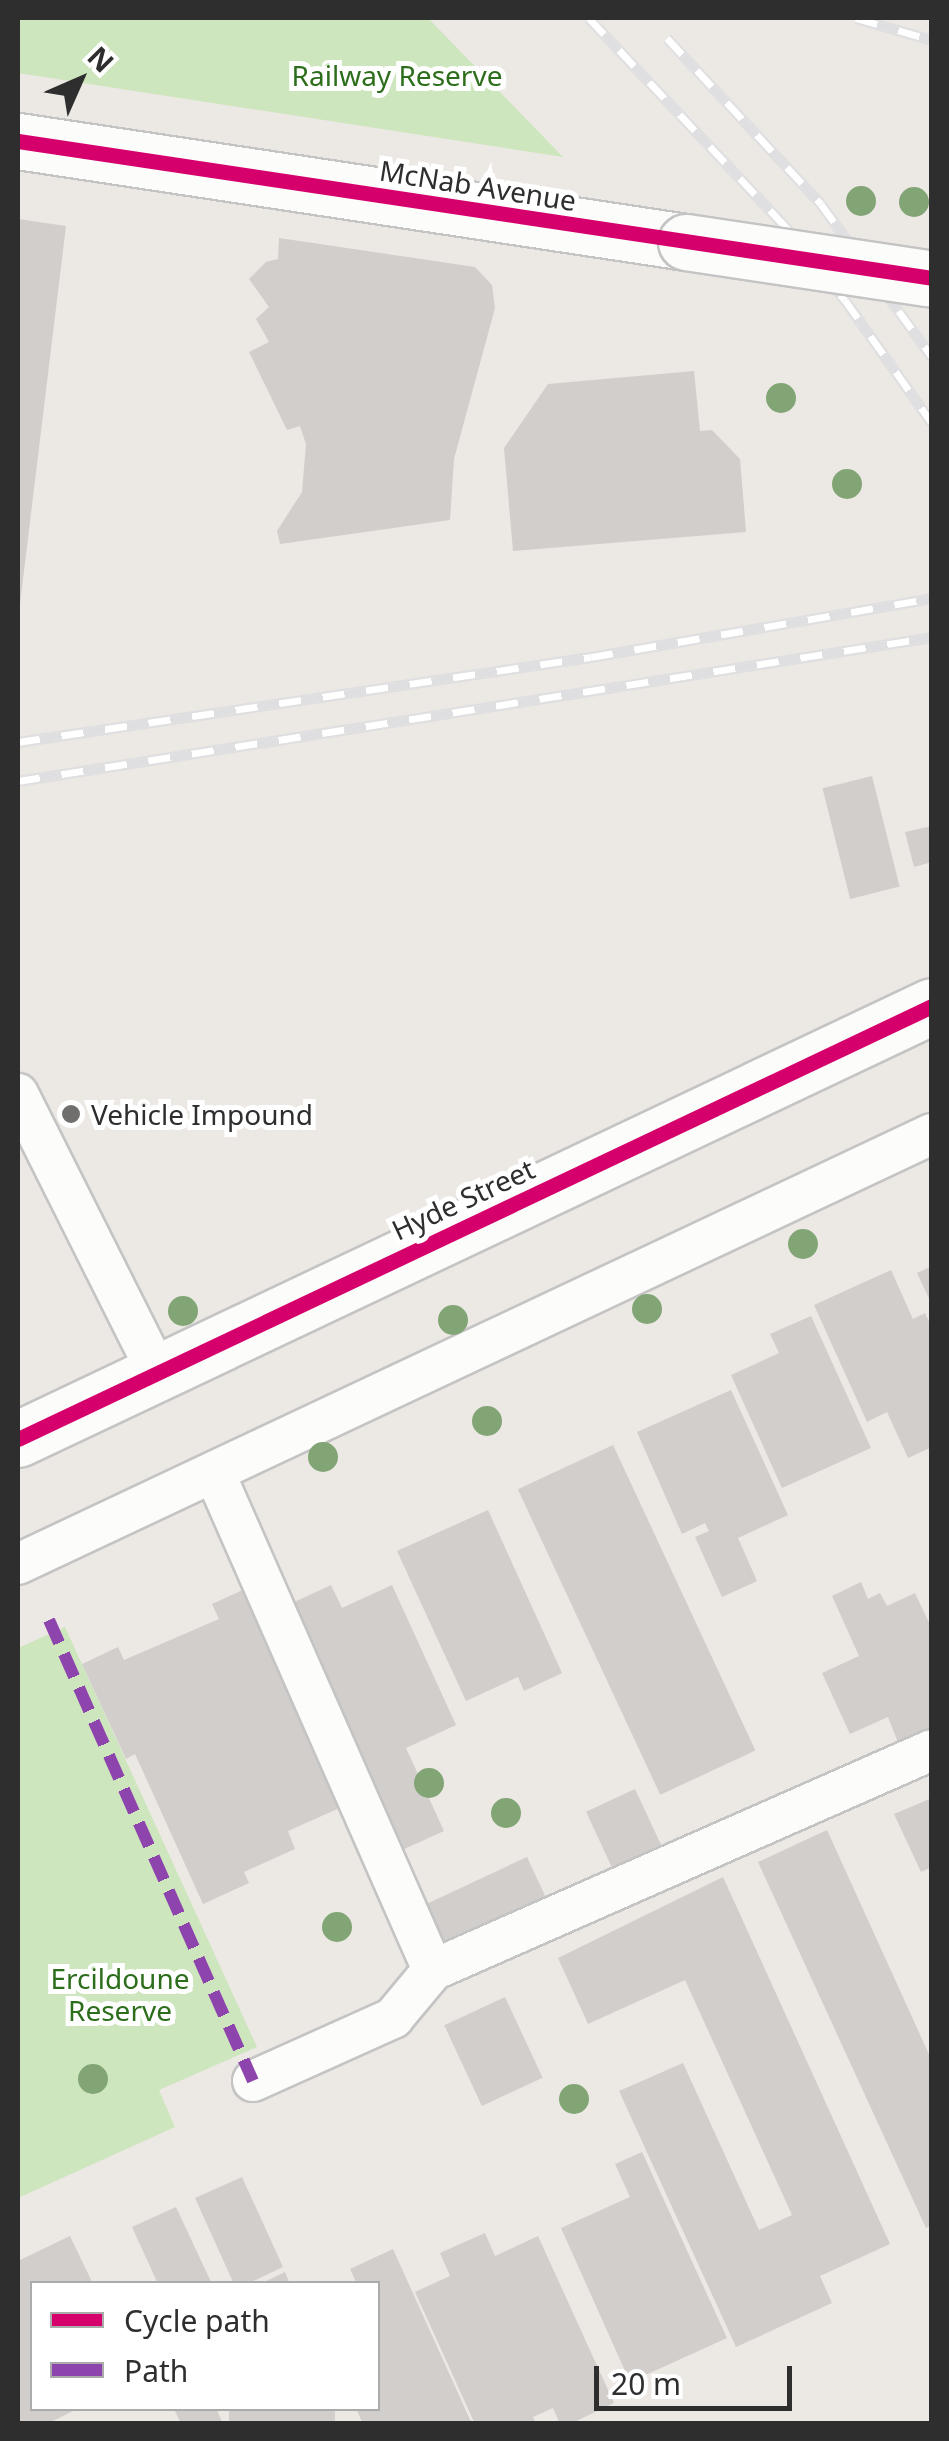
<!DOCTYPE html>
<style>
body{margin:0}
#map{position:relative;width:949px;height:2441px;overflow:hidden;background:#ece8e4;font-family:"Noto Sans",sans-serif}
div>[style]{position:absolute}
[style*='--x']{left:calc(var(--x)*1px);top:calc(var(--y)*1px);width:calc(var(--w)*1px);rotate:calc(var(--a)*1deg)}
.green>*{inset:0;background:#cee6be}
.building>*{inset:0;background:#d1cecb;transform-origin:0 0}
.roads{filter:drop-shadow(2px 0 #c5c4c5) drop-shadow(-2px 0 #c5c4c5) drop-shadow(0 2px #c5c4c5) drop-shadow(0 -2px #c5c4c5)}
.lane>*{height:40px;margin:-20px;padding:0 20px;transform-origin:20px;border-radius:20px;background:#fcfcfb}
.street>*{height:55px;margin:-27.5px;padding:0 27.5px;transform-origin:27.5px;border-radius:27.5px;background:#fcfcfb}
.rail>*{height:11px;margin-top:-5.5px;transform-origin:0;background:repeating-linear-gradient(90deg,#fff 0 22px,#dfdfe1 0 44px);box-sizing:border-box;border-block:2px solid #dfdfe1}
.bridges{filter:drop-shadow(2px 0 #c5c4c5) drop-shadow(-2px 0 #c5c4c5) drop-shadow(0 2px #c5c4c5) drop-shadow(0 -2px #c5c4c5)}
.street-bridge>*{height:55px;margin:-27.5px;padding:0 27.5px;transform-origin:27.5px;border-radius:27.5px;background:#fcfcfb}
.quiet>*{height:12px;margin-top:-6px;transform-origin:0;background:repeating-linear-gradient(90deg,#8e44ad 0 25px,transparent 0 37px)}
.cycleway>*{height:15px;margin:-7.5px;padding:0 7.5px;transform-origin:7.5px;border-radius:7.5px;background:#d6006c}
.trees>*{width:30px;height:30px;margin:-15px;border-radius:50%;background:#82a575}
.dots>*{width:28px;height:28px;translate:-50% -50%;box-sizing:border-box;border:5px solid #fff;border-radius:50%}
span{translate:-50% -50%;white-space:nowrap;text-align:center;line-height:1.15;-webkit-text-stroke:10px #fff;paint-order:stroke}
.park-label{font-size:28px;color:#2c6e1b}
.street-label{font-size:28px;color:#2e2e2e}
.poi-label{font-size:28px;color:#2e2e2e}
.left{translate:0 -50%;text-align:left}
.frame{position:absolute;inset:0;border:20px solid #2e2e2e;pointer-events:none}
.legend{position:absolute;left:30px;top:2281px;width:350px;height:130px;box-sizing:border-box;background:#fff;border:2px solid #ababab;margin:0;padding:12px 18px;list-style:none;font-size:30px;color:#2e2e2e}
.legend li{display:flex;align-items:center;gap:20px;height:50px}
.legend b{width:50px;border:2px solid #ababab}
.north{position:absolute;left:30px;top:30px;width:100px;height:100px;-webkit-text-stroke:8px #fff;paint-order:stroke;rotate:45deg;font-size:28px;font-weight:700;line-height:40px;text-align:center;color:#2e2e2e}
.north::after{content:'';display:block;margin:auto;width:35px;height:45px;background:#2e2e2e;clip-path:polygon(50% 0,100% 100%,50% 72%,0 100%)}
.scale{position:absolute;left:594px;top:2366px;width:198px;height:45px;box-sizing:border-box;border:5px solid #2e2e2e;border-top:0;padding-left:12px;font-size:30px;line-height:35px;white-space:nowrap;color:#2e2e2e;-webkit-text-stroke:8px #fff;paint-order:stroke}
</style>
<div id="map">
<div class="green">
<div style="clip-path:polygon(18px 18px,428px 18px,563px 157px,18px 73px)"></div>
<div style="clip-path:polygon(65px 1627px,257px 2047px,159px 2090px,175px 2127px,18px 2198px,18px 1648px)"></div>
</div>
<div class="building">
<div style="clip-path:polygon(18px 219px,66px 226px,20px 604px,18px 604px)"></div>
<div style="clip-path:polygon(279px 238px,475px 267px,492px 285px,495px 308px,454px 459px,450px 520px,280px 544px,277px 531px,302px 492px,306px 444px,300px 426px,287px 430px,249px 352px,269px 342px,256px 319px,269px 307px,249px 279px,266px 262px,278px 259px)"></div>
<div style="clip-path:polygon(694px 371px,700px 431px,712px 430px,740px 459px,746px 532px,513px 551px,504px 448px,548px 384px)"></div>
<div style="left:872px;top:776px;width:114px;height:51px;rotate:76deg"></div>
<div style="clip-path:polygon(932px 826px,932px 862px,914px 867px,905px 832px)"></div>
<div style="clip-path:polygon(932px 1266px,932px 1305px,917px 1273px)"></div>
<div style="clip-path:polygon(891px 1270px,913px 1319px,925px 1313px,932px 1328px,932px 1447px,908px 1458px,887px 1412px,867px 1422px,814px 1305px)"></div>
<div style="clip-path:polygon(811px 1316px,871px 1448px,782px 1488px,731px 1375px,779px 1353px,770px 1334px)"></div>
<div style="clip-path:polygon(731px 1390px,788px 1515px,738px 1538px,757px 1581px,722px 1597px,695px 1537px,709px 1531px,705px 1523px,682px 1534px,637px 1432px)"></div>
<div style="left:613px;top:1445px;width:337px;height:105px;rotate:65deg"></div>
<div style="clip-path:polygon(488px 1510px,562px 1673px,524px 1691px,518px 1677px,466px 1701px,397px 1551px)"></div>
<div style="clip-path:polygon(861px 1582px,868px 1599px,880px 1593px,887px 1606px,915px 1593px,932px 1629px,932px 1736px,901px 1750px,888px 1717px,850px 1734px,822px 1673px,859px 1656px,832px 1596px)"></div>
<div style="clip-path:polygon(331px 1585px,342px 1608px,392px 1585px,456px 1725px,406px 1748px,444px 1831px,402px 1850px,290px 1604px)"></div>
<div style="clip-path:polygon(245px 1589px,344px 1806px,288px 1831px,295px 1849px,244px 1872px,249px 1883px,203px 1904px,135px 1754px,126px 1759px,82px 1664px,118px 1647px,124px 1660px,219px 1619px,212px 1604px)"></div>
<div style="left:635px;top:1789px;width:79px;height:54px;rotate:65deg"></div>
<div style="clip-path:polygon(932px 1798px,932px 1867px,921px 1872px,894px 1814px)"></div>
<div style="clip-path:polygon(827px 1830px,932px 2061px,932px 2225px,926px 2228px,758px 1862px)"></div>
<div style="left:527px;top:1857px;width:62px;height:111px;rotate:65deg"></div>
<div style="clip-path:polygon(723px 1877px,890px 2244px,820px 2276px,832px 2303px,736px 2347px,619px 2091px,683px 2063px,759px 2230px,792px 2215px,685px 1980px,588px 2024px,558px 1958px)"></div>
<div style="left:505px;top:1997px;width:89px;height:67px;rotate:65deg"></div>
<div style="clip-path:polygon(642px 2152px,727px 2338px,630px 2382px,561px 2228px,630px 2197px,615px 2164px)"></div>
<div style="clip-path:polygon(242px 2177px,283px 2267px,247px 2284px,234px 2284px,195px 2198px)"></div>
<div style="clip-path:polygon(176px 2207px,212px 2284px,158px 2284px,132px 2227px)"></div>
<div style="clip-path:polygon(485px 2233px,495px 2256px,538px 2236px,614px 2403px,570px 2424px,560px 2424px,553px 2408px,533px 2417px,536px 2424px,475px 2424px,415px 2292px,450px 2276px,440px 2253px)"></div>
<div style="clip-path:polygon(70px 2236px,93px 2284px,32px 2284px,32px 2408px,79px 2408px,47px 2424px,18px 2424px,18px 2261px)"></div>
<div style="clip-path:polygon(393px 2249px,472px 2424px,363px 2424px,356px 2408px,378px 2408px,378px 2284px,357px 2284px,350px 2269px)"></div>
<div style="clip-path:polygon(285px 2272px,290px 2284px,260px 2284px)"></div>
<div style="clip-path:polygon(181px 2408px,216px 2408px,223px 2424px,181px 2424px,175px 2411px)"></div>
<div style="left:229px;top:2408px;width:106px;height:17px"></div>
</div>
<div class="roads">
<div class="lane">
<div style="--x:18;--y:1094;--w:312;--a:63.4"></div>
<div style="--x:214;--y:1472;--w:544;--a:66.26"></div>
<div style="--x:18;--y:1564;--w:1010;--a:-25.2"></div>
<div style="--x:253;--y:2081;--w:154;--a:-24.2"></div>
<div style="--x:393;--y:2018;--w:62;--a:-50.2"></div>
<div style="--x:433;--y:1970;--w:545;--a:-23.79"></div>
</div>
<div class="street">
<div style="--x:18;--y:141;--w:676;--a:8.6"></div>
<div style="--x:18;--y:1439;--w:1011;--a:-25.35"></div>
</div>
</div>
<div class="rail">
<div style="--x:589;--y:18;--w:286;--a:46.7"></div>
<div style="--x:785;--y:226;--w:95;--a:51"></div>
<div style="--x:845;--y:300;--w:151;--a:54.7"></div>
<div style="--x:856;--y:18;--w:79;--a:16.1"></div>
<div style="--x:667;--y:38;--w:226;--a:47.1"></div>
<div style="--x:821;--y:204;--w:189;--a:54"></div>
<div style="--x:18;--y:742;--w:579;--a:-8.44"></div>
<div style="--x:591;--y:657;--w:346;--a:-9.8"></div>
<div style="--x:18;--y:781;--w:925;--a:-8.95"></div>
</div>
<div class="bridges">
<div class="street-bridge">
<div style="--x:686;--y:242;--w:245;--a:8.5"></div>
</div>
</div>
<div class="quiet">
<div style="--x:49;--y:1620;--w:504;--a:66.13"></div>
</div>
<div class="cycleway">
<div style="--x:18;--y:141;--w:924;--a:8.52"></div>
<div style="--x:18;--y:1439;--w:1011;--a:-25.35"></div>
</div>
<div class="trees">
<div style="left:861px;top:201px"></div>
<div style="left:914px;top:202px"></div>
<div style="left:781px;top:398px"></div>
<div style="left:847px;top:484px"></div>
<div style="left:803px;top:1244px"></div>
<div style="left:647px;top:1309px"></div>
<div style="left:183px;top:1311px"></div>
<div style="left:453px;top:1320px"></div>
<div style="left:487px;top:1421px"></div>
<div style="left:323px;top:1457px"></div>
<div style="left:429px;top:1783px"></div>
<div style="left:506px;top:1813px"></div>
<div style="left:337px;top:1927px"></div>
<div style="left:93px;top:2079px"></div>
<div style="left:574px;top:2099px"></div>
</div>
<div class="dots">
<div style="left:71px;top:1114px;background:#706f6e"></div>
</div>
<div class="park-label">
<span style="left:397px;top:75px">Railway Reserve</span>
<span style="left:120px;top:1994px">Ercildoune<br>Reserve</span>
</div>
<div class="street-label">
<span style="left:478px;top:185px;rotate:9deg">McNab Avenue</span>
<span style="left:463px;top:1199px;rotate:-25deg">Hyde Street</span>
</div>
<div class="poi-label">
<span class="left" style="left:91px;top:1114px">Vehicle Impound</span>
</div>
<div class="frame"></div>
<ul class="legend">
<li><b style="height:12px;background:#d6006c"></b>Cycle path</li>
<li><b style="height:12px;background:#8e44ad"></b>Path</li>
</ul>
<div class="north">N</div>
<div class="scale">20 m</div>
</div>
